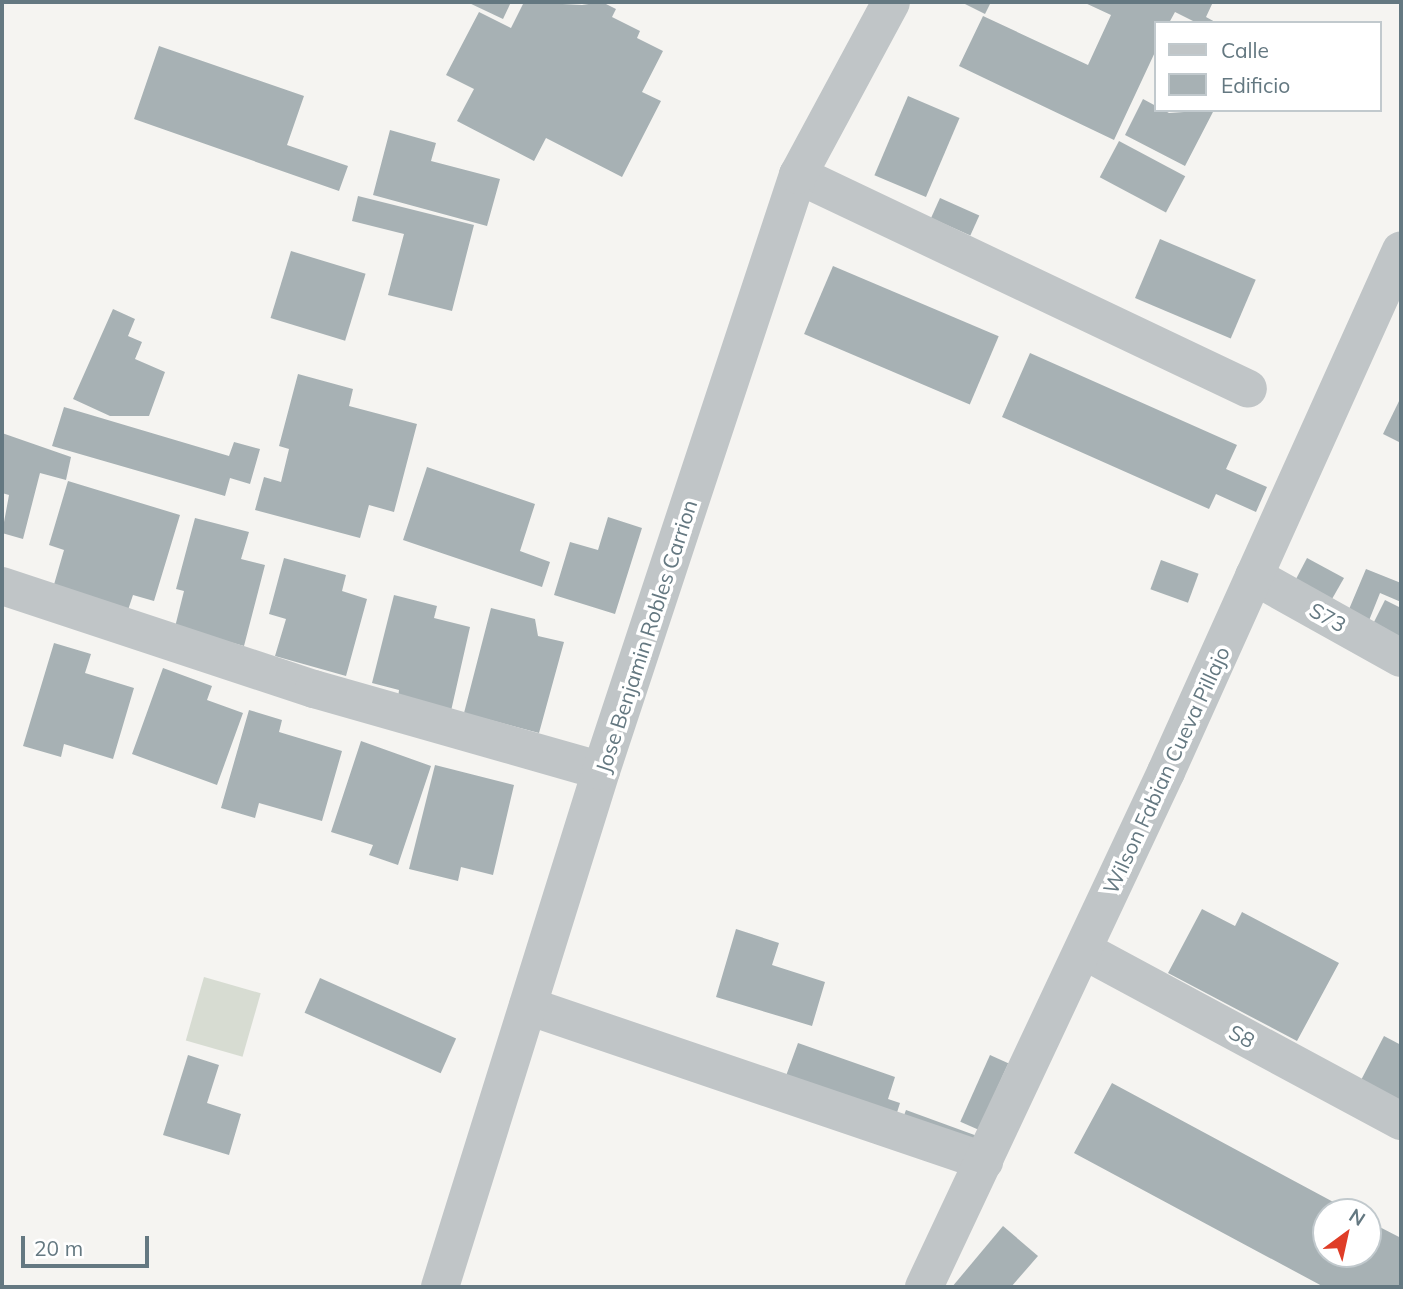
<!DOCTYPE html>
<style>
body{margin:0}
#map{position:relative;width:1403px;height:1289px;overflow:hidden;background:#f5f4f1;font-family:Mulish,sans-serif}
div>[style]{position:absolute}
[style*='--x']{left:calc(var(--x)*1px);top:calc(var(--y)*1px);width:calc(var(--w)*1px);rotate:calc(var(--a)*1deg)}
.green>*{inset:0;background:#d7dcd2;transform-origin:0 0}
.building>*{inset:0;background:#a7b1b4;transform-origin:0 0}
.minor>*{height:38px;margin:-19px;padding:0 19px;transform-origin:19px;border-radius:19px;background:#c0c5c7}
span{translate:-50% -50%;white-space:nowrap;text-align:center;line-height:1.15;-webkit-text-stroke:7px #fff;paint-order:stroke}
.street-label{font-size:21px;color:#647881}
.frame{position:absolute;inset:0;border:4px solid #647881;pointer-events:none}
.legend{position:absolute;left:1154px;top:21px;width:228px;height:91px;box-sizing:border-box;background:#fff;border:2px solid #c1c9cd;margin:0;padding:9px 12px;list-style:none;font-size:21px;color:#647881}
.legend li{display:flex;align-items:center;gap:14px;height:35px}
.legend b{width:35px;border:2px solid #c1c9cd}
.north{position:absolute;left:1312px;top:1198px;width:70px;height:70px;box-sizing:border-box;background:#fff;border:2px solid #c1c9cd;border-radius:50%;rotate:33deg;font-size:19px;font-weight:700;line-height:28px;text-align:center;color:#647881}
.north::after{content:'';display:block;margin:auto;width:24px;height:32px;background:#df3d27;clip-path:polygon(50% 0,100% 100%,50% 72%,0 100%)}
.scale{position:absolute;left:21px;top:1236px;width:128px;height:32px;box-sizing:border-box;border:4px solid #647881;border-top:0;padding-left:9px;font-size:21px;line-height:24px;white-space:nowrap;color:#647881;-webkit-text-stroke:5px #fff;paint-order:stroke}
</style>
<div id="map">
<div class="green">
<div style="left:204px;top:977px;width:59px;height:66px;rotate:16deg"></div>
</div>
<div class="building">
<div style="clip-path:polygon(467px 2px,511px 2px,503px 19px)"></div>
<div style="clip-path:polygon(524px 2px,582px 5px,602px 2px,616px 9px,612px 17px,640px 31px,637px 38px,663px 51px,642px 92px,661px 101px,622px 177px,546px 138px,534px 161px,457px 121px,474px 89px,446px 75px,479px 12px,511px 28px)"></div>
<div style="clip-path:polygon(961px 2px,991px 2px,985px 14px)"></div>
<div style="clip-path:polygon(1083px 2px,1213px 2px,1206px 17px,1217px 23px,1197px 23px,1175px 12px,1169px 23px,1156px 23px,1156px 50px,1114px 140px,959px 66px,983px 16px,1088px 65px,1111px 15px)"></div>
<div style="clip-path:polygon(159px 46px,304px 96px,287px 145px,348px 166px,339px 191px,134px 119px)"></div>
<div style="left:908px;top:96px;width:56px;height:86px;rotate:23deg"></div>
<div style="clip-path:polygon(1143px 99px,1169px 113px,1214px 110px,1185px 166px,1125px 135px)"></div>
<div style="clip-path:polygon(390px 130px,436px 143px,431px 161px,500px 179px,487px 226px,373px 195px)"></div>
<div style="left:1119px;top:141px;width:75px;height:41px;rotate:28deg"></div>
<div style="clip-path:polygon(358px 196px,474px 225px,452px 311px,388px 295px,404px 234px,352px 221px)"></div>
<div style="left:940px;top:198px;width:43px;height:22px;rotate:24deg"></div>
<div style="left:1160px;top:239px;width:104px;height:64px;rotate:23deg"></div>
<div style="left:291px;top:251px;width:78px;height:70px;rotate:17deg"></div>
<div style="left:833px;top:266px;width:180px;height:74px;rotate:23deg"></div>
<div style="clip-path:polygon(113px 309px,135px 319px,128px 336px,142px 342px,135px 359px,165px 372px,149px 416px,110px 416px,73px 399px)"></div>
<div style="clip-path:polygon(1030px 353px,1237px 445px,1226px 469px,1267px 487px,1256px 512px,1216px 494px,1209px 509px,1002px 417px)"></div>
<div style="clip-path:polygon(298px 374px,353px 389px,349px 406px,417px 424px,394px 512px,369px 505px,360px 538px,255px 510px,264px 477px,281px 482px,289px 449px,279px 446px)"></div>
<div style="clip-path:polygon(1401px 397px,1401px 443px,1383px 434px)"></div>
<div style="clip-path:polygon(64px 407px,229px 456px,234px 442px,260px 449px,250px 484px,230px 478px,225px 496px,52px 446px)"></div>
<div style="clip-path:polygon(2px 433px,71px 457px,66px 480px,40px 473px,23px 539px,2px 533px,9px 495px,2px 493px)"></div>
<div style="clip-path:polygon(427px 467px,535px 504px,520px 551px,550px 562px,542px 587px,403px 540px)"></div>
<div style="clip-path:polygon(68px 481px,180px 515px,154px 601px,133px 595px,128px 610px,53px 588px,64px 550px,49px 545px)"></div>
<div style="clip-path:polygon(608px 517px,642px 528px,615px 614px,554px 595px,570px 542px,598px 550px)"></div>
<div style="clip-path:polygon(195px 518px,249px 532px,241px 559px,265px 565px,244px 646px,175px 627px,184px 591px,176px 589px)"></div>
<div style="clip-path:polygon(284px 558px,346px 575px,342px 591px,367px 599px,346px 676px,275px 656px,286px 619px,269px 614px)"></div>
<div style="clip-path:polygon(1307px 558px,1344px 578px,1324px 613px,1296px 579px)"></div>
<div style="left:1161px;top:560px;width:40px;height:31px;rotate:20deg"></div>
<div style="clip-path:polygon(1366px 569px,1401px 583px,1401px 602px,1380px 593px,1368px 623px,1347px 614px)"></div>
<div style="clip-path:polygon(394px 595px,437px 606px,434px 618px,470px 627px,451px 711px,398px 698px,399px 690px,372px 683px)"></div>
<div style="clip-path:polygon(1385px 600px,1401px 608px,1401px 650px,1368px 634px)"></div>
<div style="clip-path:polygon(491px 608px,535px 619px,538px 636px,564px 642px,539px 733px,464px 713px)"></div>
<div style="clip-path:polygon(54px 643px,91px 654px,85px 673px,134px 688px,113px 759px,64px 744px,61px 757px,23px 746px)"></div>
<div style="clip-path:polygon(163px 668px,212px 686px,207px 700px,243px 713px,217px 785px,132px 754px)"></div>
<div style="clip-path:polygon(249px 710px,282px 720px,279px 732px,342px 751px,322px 821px,259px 803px,255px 818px,221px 808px)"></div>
<div style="clip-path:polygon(361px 741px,431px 766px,398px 865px,369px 855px,373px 845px,331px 832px)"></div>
<div style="clip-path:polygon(435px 765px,514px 785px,493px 875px,461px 867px,458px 881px,409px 869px)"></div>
<div style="clip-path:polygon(1202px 909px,1235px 926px,1242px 912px,1339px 963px,1297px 1041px,1168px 973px)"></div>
<div style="clip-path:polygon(736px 929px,779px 943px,772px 965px,825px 982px,812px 1026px,716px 997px)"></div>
<div style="left:320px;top:978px;width:149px;height:38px;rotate:24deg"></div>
<div style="clip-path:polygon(1384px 1036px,1401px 1045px,1401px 1106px,1359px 1084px)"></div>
<div style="clip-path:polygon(798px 1043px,895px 1077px,888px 1099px,900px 1103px,894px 1122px,783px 1084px)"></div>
<div style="clip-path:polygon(188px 1055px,219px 1065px,207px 1103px,241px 1114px,229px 1155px,163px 1135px)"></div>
<div style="left:990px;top:1055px;width:20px;height:73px;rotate:24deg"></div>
<div style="clip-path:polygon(1112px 1083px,1352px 1212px,1326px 1212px,1326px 1254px,1368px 1254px,1368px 1221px,1401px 1238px,1401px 1287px,1324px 1287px,1074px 1153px)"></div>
<div style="left:906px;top:1110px;width:78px;height:15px;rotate:20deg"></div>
<div style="clip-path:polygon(1003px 1226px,1038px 1256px,1011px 1287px,952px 1287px)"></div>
</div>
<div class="minor">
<div style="--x:798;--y:175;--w:498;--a:25.4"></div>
<div style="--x:1254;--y:576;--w:168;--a:29.2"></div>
<div style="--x:2;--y:586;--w:329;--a:18.3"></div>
<div style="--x:314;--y:689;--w:298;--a:15.9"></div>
<div style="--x:1083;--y:950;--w:361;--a:28.3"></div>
<div style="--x:528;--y:1006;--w:482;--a:18.8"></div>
<div style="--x:440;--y:1287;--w:541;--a:-72.67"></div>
<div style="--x:601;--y:771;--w:628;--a:-71.71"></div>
<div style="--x:798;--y:175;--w:196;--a:-61.7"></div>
<div style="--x:924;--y:1287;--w:569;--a:-64.83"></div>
<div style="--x:1166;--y:772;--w:572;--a:-65.76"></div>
</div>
<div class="street-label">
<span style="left:1328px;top:617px;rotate:29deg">S73</span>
<span style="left:646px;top:636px;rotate:-72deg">Jose Benjamin Robles Carrion</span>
<span style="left:1166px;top:770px;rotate:-65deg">Wilson Fabian Cueva Pillajo</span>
<span style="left:1242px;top:1036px;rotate:28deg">S8</span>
</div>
<div class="frame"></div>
<ul class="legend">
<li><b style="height:9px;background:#c0c5c7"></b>Calle</li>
<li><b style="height:19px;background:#a7b1b4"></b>Edificio</li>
</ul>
<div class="north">N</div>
<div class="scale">20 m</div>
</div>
